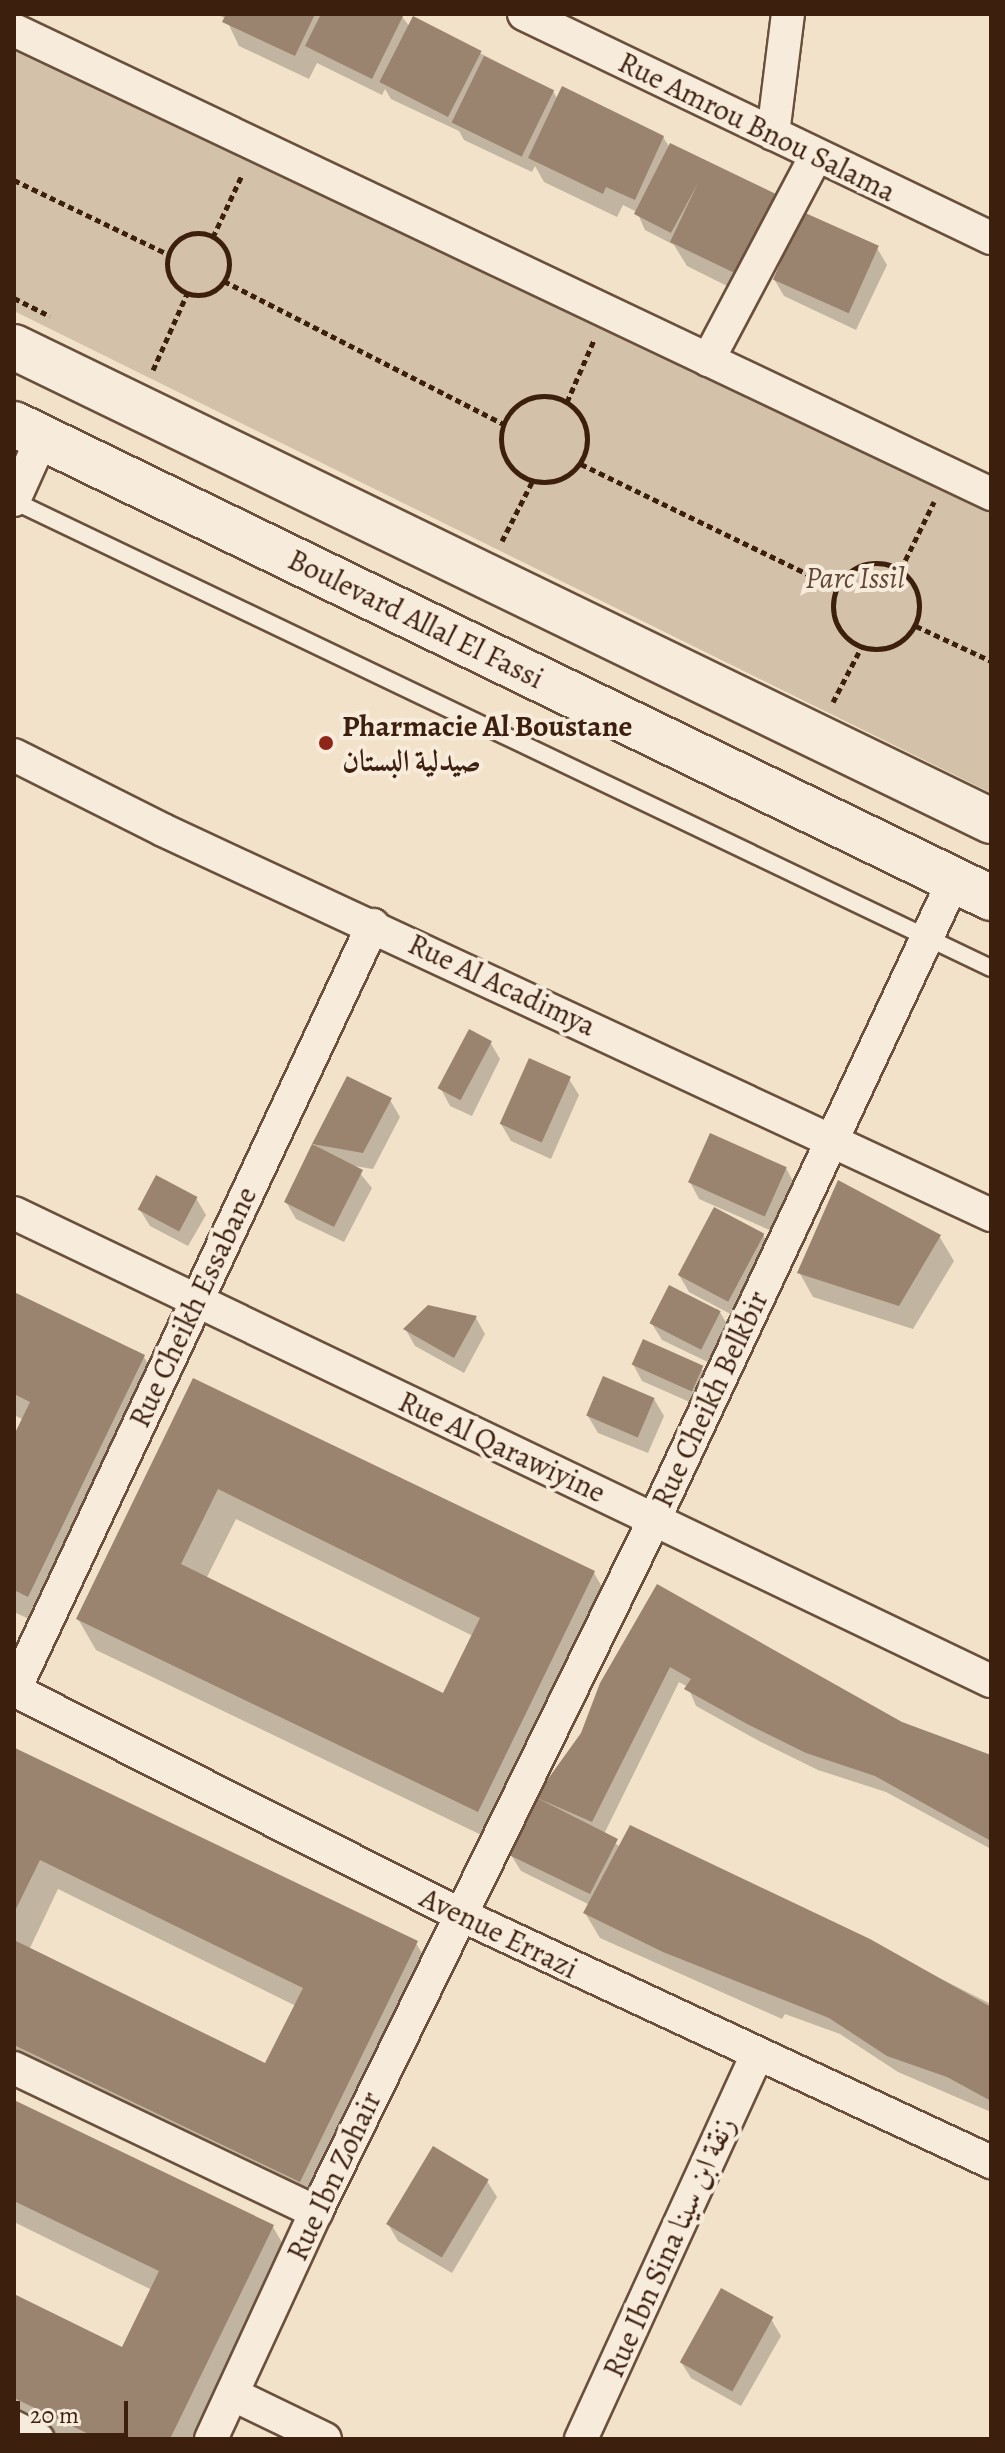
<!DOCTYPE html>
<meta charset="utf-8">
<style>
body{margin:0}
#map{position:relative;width:1005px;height:2453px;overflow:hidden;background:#f2e2c9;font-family:Alegreya,Amiri,serif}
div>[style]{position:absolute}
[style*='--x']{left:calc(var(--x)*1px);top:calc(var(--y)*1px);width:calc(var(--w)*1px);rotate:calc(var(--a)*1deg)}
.green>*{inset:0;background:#d3c1a9}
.shadow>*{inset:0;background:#0003}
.building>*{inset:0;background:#9b846f;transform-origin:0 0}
.path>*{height:5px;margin-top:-2.5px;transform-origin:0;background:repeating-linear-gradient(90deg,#3d1f0d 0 6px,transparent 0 10px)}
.path>.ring{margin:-2.5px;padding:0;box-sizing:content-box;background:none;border:5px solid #3d1f0d;border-radius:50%}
.roads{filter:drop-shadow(2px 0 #6a503c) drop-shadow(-2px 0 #6a503c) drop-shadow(0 2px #6a503c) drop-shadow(0 -2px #6a503c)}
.lane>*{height:16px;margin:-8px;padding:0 8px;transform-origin:8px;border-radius:8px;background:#f7ecdc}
.street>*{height:32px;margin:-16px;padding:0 16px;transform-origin:16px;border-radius:16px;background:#f7ecdc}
.secondary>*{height:44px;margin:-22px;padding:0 22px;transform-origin:22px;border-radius:22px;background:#f7ecdc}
.dots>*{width:22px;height:22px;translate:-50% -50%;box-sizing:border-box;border:4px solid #f7ecdc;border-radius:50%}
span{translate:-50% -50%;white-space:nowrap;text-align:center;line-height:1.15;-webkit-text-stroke:8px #f7ecdc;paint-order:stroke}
.street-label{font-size:30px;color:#3d1f0d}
.park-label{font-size:30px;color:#624834;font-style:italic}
.poi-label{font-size:30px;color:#3d1f0d;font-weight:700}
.left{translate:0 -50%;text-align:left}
.frame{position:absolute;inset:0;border:16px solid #3d1f0d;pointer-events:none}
.scale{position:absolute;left:16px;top:2401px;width:112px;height:36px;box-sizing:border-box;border:4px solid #3d1f0d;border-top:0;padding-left:10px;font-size:24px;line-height:28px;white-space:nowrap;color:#3d1f0d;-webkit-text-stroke:6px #f7ecdc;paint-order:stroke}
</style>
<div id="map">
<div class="green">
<div style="clip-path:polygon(14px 49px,991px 496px,991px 793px,14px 311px)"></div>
</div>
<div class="shadow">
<div style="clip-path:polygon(217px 14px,400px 14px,410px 27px,480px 53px,553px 91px,558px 100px,663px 137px,670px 148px,707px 164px,757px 301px,687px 266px,674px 245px,645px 230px,637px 212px,623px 205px,617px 217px,544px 182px,535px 166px,532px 172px,464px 140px,459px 131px,391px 99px,385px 89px,382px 95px,317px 63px,309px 79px,239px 46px,226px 19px)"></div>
<div style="clip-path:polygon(877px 248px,887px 265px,856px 330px,784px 296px,774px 279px)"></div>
<div style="clip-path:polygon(490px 1042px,500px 1059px,472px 1116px,450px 1106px,441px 1089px)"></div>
<div style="clip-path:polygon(348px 1079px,390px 1100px,400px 1117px,373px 1169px,354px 1166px,372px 1188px,344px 1242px,296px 1219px,286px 1202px)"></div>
<div style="clip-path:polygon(569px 1079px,579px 1095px,551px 1159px,511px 1141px,501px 1124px)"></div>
<div style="clip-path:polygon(786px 1168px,795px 1185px,774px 1232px,699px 1199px,690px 1182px)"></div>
<div style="clip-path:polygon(196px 1198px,206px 1215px,188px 1246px,150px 1226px,140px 1210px)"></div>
<div style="clip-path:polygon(763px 1235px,773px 1252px,738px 1318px,689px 1292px,679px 1275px)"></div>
<div style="clip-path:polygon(939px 1236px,954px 1261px,913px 1329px,813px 1297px,799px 1272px)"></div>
<div style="clip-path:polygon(14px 1295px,144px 1357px,162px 1388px,46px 1627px,14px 1612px,14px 1440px,24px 1420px,14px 1415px)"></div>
<div style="clip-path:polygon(718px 1309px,730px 1329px,712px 1364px,662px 1340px,652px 1324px)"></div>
<div style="clip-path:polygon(476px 1318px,485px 1334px,464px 1373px,415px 1346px,406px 1330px)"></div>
<div style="clip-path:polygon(633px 1364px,701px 1368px,711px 1384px,701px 1407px,642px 1381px)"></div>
<div style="clip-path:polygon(evenodd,194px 1380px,594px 1573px,612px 1604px,496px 1842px,96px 1650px,78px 1619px,194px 1380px,236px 1519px,473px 1636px,444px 1695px,206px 1579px,236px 1519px)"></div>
<div style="clip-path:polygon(654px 1399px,664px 1416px,648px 1453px,598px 1433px,588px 1416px)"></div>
<div style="clip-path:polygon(657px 1586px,901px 1724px,991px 1756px,991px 1849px,886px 1792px,818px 1770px,759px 1741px,696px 1706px,688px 1687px,679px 1682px,604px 1834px,620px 1847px,808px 1912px,991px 2004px,991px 2112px,898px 2072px,840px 2034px,785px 2014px,782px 2019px,600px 1938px,585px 1913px,590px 1905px,521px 1871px,511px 1855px,536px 1798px,582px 1734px)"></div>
<div style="clip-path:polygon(evenodd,16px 1751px,416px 1943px,434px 1974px,318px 2212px,14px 2066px,16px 1751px,58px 1889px,296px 2006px,266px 2065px,29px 1950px,58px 1889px)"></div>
<div style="clip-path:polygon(14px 2103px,273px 2227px,291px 2258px,203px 2439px,55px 2439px,14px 2419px,14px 2296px,123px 2350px,152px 2290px,14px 2222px)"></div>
<div style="clip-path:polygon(487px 2181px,497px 2197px,452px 2273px,398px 2241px,388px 2224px)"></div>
<div style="clip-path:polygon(771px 2319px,781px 2336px,741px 2406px,691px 2378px,681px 2362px)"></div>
</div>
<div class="building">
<div style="clip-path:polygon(226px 14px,315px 14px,295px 56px,222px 22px)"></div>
<div style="clip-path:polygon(321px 14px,404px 14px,372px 79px,305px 46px)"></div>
<div style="left:413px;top:16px;width:77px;height:74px;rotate:27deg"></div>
<div style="left:484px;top:56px;width:78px;height:74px;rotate:26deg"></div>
<div style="clip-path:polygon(562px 86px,664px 136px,635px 200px,606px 187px,603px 194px,528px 158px)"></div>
<div style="clip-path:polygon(670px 143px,782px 197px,743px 277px,670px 242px,698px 183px,671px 233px,634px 214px)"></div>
<div style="left:803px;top:212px;width:83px;height:74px;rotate:24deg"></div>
<div style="left:469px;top:1029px;width:26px;height:67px;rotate:28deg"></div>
<div style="left:529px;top:1058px;width:46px;height:72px;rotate:24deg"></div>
<div style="clip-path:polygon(347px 1076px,392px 1098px,363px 1153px,312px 1144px,363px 1170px,334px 1227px,284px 1202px,312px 1144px)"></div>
<div style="left:710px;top:1133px;width:84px;height:54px;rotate:24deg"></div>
<div style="left:156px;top:1175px;width:47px;height:39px;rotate:28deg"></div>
<div style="clip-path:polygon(838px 1180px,941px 1235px,899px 1306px,797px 1273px)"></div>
<div style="left:714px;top:1207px;width:57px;height:77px;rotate:28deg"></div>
<div style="left:669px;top:1285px;width:58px;height:43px;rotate:27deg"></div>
<div style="clip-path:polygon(14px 1292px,145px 1355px,28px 1597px,14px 1590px,14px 1435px,30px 1402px,14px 1394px)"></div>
<div style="clip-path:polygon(428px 1305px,477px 1316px,454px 1358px,403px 1329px)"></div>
<div style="left:643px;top:1339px;width:66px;height:28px;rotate:24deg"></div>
<div style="left:603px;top:1376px;width:56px;height:43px;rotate:23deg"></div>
<div style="clip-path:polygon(evenodd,193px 1378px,595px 1571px,478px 1812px,76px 1619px,193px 1378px,218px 1489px,480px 1618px,443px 1693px,181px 1564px,218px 1489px)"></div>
<div style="clip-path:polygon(657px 1584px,902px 1722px,991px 1755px,991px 1841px,875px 1776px,806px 1753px,747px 1724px,684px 1689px,691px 1679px,670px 1667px,592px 1822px,535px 1797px,618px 1839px,590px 1894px,509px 1855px,535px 1797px,581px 1733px,600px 1683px)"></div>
<div style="clip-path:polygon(15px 1748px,418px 1941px,300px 2182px,14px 2045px,14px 1940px,265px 2063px,303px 1988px,40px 1860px,14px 1913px)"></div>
<div style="clip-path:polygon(630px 1825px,870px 1939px,991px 2007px,991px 2101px,947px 2077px,887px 2056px,829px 2018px,663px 1952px,583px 1913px)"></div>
<div style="clip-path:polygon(14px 2100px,274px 2225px,170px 2439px,99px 2439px,14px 2398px,14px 2294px,122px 2347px,159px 2271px,14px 2201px)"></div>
<div style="left:433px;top:2146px;width:65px;height:91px;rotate:31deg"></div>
<div style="left:721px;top:2288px;width:60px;height:85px;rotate:29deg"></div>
</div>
<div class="path">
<div style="--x:14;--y:180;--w:171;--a:25.7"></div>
<div class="ring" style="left:167px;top:233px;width:57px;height:57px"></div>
<div style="--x:213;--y:237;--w:68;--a:-64.9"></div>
<div style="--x:224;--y:281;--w:314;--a:27.1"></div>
<div style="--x:14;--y:298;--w:40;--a:26.6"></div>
<div style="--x:153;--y:370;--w:83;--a:-65.9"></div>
<div class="ring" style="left:501px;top:396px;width:81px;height:81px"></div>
<div style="--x:567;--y:402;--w:68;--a:-66.5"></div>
<div style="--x:581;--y:464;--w:284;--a:25.9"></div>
<div style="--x:502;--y:541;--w:66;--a:-63"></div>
<div class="ring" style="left:833px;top:563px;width:81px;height:81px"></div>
<div style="--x:901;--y:569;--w:75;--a:-63.8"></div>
<div style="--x:916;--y:626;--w:83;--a:25"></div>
<div style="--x:833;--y:702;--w:61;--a:-62.6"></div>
</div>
<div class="roads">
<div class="lane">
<div style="--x:14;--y:501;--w:1083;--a:25.55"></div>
</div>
<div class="street">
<div style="--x:524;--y:14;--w:518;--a:25.63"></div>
<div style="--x:14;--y:30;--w:1082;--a:25.4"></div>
<div style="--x:773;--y:134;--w:121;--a:-82.9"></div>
<div style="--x:708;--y:360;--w:231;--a:-62.1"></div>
<div style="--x:14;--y:500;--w:68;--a:-65.7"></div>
<div style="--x:14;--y:755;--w:167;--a:26.7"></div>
<div style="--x:163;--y:830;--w:913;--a:24.94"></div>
<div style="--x:14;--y:1213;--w:1083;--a:25.6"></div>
<div style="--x:14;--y:1690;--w:500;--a:26.72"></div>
<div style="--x:461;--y:1915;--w:585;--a:24.99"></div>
<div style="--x:14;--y:1691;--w:846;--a:-64.89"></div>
<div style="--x:14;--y:2068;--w:335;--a:25.5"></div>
<div style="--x:234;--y:2395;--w:101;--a:25.8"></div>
<div style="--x:14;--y:2427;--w:27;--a:27"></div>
<div style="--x:211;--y:2439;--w:250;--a:-65.2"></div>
<div style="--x:316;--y:2212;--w:770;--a:-63.97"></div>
<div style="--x:654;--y:1520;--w:707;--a:-64.89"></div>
<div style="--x:581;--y:2439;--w:423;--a:-65.4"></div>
</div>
<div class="secondary">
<div style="--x:14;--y:347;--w:1086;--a:25.88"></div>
<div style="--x:14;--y:424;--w:1086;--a:25.88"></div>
</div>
</div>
<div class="dots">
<div style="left:326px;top:743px;background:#8f2418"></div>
</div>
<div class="street-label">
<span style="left:757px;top:127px;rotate:26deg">Rue Amrou Bnou Salama</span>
<span style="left:416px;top:619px;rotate:26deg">Boulevard Allal El Fassi</span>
<span style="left:502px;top:985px;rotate:25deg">Rue Al Acadimya</span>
<span style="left:193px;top:1307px;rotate:-65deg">Rue Cheikh Essabane</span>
<span style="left:710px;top:1399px;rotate:-65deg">Rue Cheikh Belkbir</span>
<span style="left:502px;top:1447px;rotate:25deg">Rue Al Qarawiyine</span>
<span style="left:499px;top:1933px;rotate:26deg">Avenue Errazi</span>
<span style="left:334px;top:2176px;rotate:-65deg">Rue Ibn Zohair</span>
<span style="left:669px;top:2247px;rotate:-66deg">Rue Ibn Sina زنقة ابن سينا</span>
</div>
<div class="park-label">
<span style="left:855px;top:578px">Parc Issil</span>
</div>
<div class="poi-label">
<span class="left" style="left:342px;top:743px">Pharmacie Al Boustane<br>صيدلية البستان</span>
</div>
<div class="frame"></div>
<div class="scale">20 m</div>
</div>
